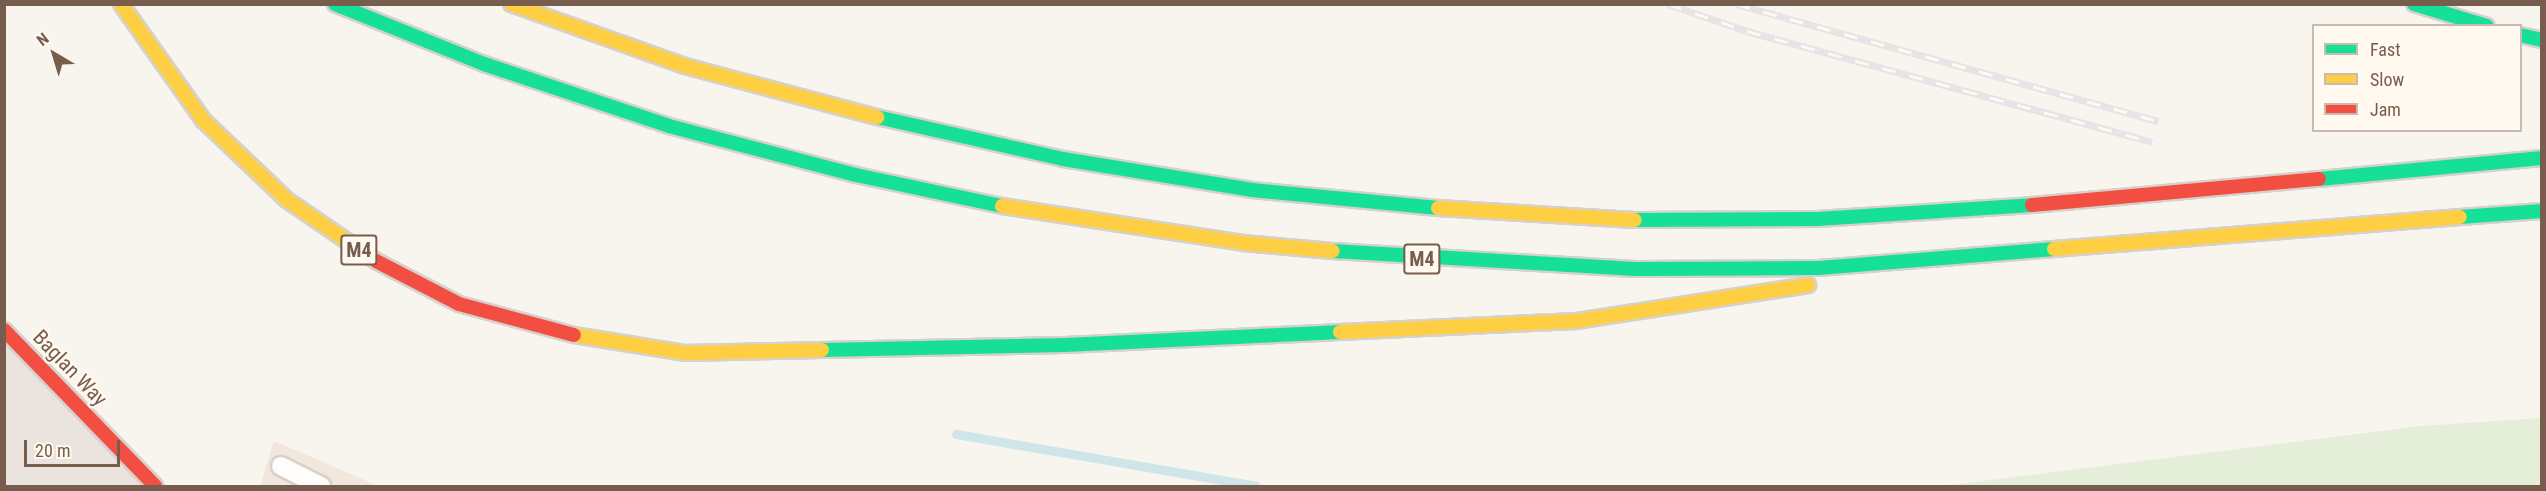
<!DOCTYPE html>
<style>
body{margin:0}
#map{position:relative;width:2546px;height:491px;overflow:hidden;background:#f8f4ee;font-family:"Roboto Condensed",sans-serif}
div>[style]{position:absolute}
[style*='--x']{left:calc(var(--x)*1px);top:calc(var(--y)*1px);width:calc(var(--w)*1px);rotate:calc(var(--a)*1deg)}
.residential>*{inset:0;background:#f1e7dc}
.industrial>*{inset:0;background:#ebe4de}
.green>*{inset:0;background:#e5eed9}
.stream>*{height:9px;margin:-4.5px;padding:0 4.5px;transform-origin:4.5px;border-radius:4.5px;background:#cfe5e8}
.roads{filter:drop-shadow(2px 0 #d7d1cc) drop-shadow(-2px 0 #d7d1cc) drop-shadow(0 2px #d7d1cc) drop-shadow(0 -2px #d7d1cc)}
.lane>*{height:18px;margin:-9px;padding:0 9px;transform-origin:9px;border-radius:9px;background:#fefdfc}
.fast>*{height:14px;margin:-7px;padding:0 7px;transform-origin:7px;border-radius:7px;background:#16e098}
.slow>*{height:14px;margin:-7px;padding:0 7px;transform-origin:7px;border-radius:7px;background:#ffcf43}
.jam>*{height:14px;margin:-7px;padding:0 7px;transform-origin:7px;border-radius:7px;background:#f24e42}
.rail>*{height:7px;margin-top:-3.5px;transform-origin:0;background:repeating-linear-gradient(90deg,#fff9f0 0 14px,#e6e3e6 0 28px);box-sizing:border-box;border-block:2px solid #e6e3e6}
span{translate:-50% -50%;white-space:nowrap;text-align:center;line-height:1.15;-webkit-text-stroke:4.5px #fff9f0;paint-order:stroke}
.shield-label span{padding:2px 4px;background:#fff9f0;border:2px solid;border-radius:4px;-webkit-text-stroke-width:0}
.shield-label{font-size:20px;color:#775d4d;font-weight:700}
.street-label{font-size:21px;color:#775d4d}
.frame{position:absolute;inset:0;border:6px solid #775d4d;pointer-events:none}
.legend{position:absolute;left:2312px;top:24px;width:210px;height:108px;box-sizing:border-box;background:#fff9f0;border:2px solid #c9bbaf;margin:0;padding:8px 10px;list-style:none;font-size:18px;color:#775d4d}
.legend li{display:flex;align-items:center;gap:12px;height:30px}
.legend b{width:30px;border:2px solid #c9bbaf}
.north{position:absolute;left:24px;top:24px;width:60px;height:60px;-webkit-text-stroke:4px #fff9f0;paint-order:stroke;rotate:322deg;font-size:16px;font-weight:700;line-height:24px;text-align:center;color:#775d4d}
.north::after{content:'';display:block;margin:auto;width:21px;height:27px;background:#775d4d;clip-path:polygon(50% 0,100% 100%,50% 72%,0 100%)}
.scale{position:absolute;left:24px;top:440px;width:96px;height:27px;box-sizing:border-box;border:3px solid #775d4d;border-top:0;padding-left:8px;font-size:18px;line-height:21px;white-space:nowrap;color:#775d4d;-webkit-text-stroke:4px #fff9f0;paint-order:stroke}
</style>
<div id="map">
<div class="residential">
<div style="clip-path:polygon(274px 441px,378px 486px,260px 486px)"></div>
</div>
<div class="industrial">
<div style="clip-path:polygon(5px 330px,155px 486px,5px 486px)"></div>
</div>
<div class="green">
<div style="clip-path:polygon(2541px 418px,2541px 486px,1942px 486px,2421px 426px)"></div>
</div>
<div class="stream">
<div style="--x:956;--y:434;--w:304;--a:9.8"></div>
</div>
<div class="roads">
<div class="lane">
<div style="--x:281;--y:466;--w:45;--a:26.6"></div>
</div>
<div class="fast">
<div style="--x:335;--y:4;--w:161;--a:21.9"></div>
<div style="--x:484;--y:64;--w:195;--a:18.5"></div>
<div style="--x:669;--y:126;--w:193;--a:14.7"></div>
<div style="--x:856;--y:175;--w:149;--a:12"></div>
<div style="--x:2414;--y:4;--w:76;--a:16.8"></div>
<div style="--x:2520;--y:35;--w:23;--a:13"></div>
<div style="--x:877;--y:117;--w:191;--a:12.7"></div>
<div style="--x:1063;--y:159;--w:192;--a:9.3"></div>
<div style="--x:1252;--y:190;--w:187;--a:5.5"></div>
<div style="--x:2319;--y:179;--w:224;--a:-5.4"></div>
<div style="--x:2460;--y:217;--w:82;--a:-4.2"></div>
<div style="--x:1635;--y:220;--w:182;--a:-0.3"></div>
<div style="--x:1817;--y:219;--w:215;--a:-3.7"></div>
<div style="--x:1333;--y:251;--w:303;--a:3.4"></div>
<div style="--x:1635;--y:269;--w:184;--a:-0.3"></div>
<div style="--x:1819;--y:268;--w:236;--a:-4.6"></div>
<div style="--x:822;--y:350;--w:243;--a:-1.2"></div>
<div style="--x:1065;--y:345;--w:275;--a:-2.7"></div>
</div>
<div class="slow">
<div style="--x:121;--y:4;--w:142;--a:54.7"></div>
<div style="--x:203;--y:120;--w:116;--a:43.6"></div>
<div style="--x:287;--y:200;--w:108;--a:34.4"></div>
<div style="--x:511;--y:4;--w:185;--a:19.6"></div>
<div style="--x:685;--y:66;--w:199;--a:14.9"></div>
<div style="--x:1002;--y:206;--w:244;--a:8.7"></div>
<div style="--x:1243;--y:243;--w:90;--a:5.1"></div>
<div style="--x:1438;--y:208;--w:197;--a:3.5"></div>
<div style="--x:2054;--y:249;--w:407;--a:-4.5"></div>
<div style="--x:1340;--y:332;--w:236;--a:-2.7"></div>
<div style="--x:1576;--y:321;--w:235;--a:-8.8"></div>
<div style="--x:574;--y:335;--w:112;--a:9.2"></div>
<div style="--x:685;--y:353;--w:137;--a:-1.3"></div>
</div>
<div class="jam">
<div style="--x:2032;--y:205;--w:288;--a:-5.2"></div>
<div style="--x:376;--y:261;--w:93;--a:27.4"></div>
<div style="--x:459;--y:304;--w:119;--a:15.1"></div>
<div style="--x:4;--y:330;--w:217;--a:45.9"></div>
</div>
</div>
<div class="rail">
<div style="--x:1668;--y:4;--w:83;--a:18.9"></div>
<div style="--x:1747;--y:31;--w:420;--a:15.3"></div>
<div style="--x:1736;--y:4;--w:438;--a:15.5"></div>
</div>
<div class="shield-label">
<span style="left:359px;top:250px">M4</span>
<span style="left:1422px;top:259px">M4</span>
</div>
<div class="street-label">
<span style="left:70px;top:368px;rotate:46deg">Baglan Way</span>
</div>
<div class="frame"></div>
<ul class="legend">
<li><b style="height:8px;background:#16e098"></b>Fast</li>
<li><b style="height:8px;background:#ffcf43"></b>Slow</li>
<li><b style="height:8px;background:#f24e42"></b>Jam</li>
</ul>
<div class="north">N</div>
<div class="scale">20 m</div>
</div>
